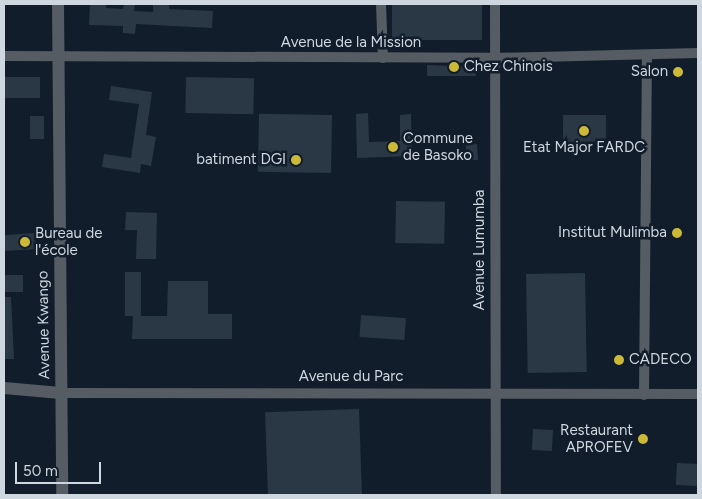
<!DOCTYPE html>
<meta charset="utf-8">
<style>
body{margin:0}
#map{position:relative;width:702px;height:499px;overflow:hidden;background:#111d2a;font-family:Figtree,sans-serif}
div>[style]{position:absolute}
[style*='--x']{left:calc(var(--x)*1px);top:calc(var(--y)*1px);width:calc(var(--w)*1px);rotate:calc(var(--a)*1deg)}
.building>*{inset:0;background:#2a3846;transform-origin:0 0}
.minor>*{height:10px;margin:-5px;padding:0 5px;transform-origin:5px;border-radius:5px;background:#555c63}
.tertiary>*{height:12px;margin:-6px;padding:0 6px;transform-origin:6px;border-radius:6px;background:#555c63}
.dots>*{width:14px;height:14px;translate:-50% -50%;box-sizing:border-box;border:2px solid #111d2a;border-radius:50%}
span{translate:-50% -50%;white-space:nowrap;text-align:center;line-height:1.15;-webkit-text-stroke:5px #111d2a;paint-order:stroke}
.street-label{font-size:15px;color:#ced6df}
.poi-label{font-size:15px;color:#ced6df}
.left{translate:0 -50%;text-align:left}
.right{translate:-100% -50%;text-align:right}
.frame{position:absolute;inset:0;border:5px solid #ced6df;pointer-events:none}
.scale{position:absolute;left:15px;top:462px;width:86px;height:22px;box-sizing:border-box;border:2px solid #ced6df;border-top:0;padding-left:6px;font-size:15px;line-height:18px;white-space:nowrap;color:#ced6df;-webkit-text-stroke:4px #111d2a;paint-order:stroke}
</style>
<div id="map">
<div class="building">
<div style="clip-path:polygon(90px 4px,106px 4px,106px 8px,123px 9px,124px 4px,135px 4px,134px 11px,153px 12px,153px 4px,169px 4px,169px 9px,213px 11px,212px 28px,136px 24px,135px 34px,123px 33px,123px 26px,89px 25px)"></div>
<div style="left:392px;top:4px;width:90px;height:36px"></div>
<div style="clip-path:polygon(427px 65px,476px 67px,476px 76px,427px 76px)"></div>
<div style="left:40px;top:77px;width:21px;height:36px;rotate:90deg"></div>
<div style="left:186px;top:77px;width:68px;height:36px;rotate:1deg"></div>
<div style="clip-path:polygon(111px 86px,152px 92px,146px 135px,156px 137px,151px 166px,141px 164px,140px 173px,102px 167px,104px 154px,131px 158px,139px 104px,109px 100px)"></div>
<div style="clip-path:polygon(368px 113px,369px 142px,400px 141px,400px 115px,411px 114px,412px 156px,357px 158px,356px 114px)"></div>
<div style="left:332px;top:115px;width:58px;height:73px;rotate:91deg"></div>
<div style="left:606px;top:115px;width:29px;height:43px;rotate:90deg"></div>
<div style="left:30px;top:116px;width:14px;height:23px"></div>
<div style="clip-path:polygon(477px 144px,478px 160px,466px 160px,466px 145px)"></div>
<div style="left:396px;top:201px;width:49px;height:42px;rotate:1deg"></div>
<div style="clip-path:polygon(126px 212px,157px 213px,156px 259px,136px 259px,137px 230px,125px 230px)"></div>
<div style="left:35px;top:233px;width:16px;height:31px;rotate:86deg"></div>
<div style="left:125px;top:272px;width:16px;height:44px"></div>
<div style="left:585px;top:273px;width:99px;height:59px;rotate:89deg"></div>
<div style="left:4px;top:275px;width:19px;height:17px"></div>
<div style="clip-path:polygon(168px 281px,208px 281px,208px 314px,232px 314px,232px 339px,132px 339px,133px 316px,167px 316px)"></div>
<div style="clip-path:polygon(4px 297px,11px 297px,14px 359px,4px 359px)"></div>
<div style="left:361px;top:315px;width:45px;height:22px;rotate:4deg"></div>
<div style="left:359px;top:409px;width:86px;height:94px;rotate:88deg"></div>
<div style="left:533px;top:429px;width:20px;height:21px;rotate:3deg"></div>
<div style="left:677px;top:463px;width:21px;height:22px;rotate:3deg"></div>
</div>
<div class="minor">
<div style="--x:381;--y:4;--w:54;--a:87.9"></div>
<div style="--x:495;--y:4;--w:491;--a:89.9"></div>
<div style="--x:4;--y:56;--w:489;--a:0.2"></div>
<div style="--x:493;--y:58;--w:205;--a:-1.4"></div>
<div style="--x:61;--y:393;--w:637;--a:0.09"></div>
<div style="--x:644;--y:395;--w:340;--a:-89.5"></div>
</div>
<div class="tertiary">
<div style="--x:58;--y:4;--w:491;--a:89.5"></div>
<div style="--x:4;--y:388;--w:57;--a:5"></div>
</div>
<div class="dots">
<div style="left:454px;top:67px;background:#cdb938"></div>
<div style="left:678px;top:72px;background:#cdb938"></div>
<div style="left:584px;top:131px;background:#cdb938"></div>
<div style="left:393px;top:147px;background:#cdb938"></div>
<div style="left:296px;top:160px;background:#cdb938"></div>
<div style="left:677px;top:233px;background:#cdb938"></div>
<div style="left:25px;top:242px;background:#cdb938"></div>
<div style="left:619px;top:360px;background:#cdb938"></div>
<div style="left:643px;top:439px;background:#cdb938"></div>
</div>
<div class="street-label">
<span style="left:351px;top:43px">Avenue de la Mission</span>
<span style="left:480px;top:250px;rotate:-90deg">Avenue Lumumba</span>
<span style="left:44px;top:325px;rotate:-91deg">Avenue Kwango</span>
<span style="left:351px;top:377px">Avenue du Parc</span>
</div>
<div class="poi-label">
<span class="left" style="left:464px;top:67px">Chez Chinois</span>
<span class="right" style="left:668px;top:72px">Salon</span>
<span class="left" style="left:403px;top:147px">Commune<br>de Basoko</span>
<span style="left:584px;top:148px">Etat Major FARDC</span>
<span class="right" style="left:286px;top:160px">batiment DGI</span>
<span class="left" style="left:35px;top:242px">Bureau de<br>l'école</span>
<span class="right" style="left:667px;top:233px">Institut Mulimba</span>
<span class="left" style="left:629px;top:360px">CADECO</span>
<span class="right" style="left:633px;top:439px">Restaurant<br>APROFEV</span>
</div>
<div class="frame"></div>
<div class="scale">50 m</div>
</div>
